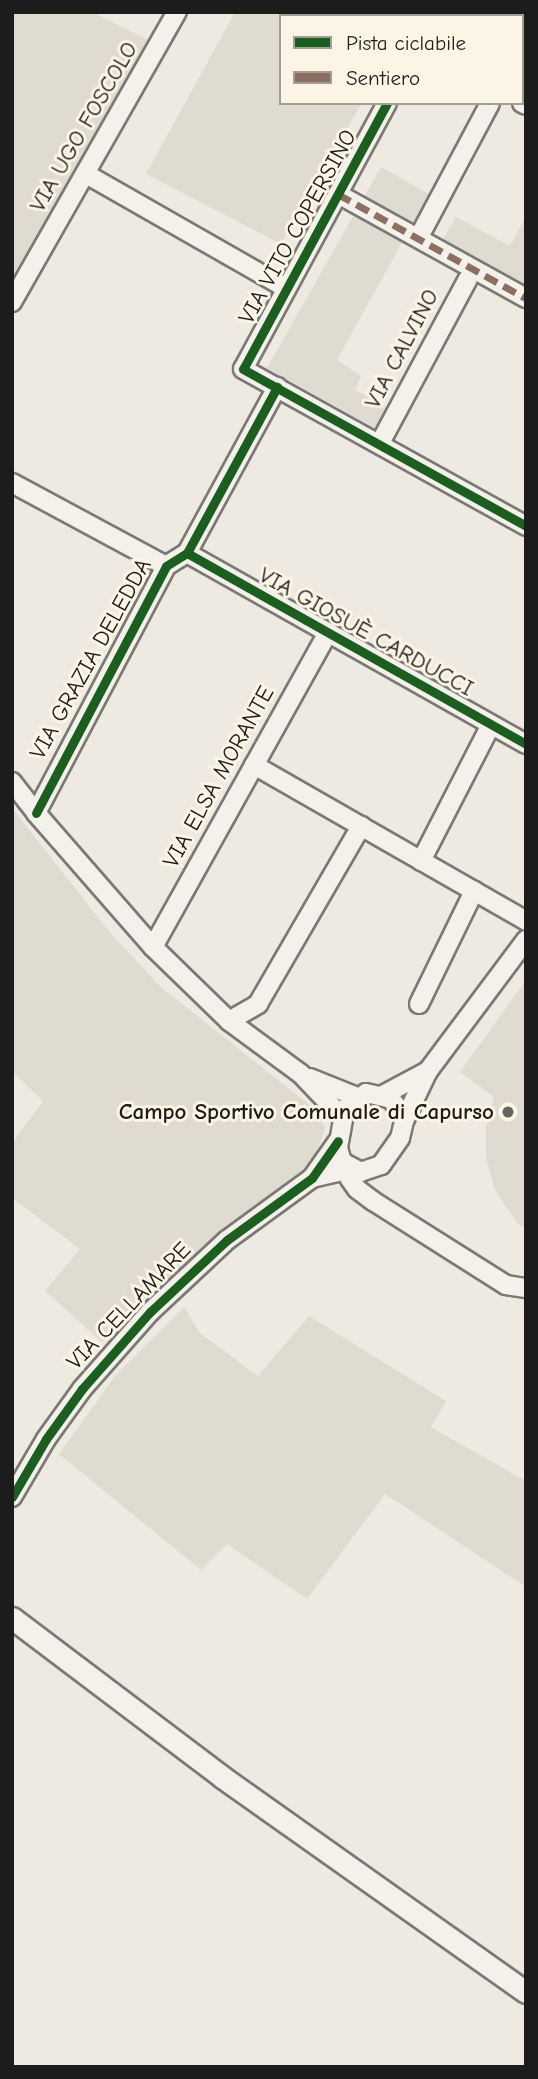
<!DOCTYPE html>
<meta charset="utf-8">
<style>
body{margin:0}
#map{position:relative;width:538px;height:2079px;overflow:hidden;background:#eeeae2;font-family:"Comic Neue",sans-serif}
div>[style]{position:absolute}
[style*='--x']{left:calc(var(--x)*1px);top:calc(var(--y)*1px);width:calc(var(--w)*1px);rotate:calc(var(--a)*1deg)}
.green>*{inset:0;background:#dfdbd0}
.roads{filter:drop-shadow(2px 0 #7a7975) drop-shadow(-2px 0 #7a7975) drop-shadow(0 2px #7a7975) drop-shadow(0 -2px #7a7975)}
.minor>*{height:18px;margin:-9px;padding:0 9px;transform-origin:9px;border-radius:9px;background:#f4f1ea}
.major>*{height:21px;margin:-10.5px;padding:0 10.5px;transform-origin:10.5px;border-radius:10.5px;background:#f4f1ea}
.quiet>*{height:7px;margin-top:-3.5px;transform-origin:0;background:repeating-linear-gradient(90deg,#8d6e63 0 14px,transparent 0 21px)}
.cycleway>*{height:9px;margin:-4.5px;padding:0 4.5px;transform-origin:4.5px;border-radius:4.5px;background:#1b5e20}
.dots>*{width:19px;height:19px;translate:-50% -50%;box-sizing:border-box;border:4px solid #fcf5e5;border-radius:50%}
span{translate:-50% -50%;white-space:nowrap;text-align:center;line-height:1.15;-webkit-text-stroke:6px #fcf5e5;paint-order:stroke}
.street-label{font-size:23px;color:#1c1c1c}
.poi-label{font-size:23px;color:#1c1c1c;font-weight:700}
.right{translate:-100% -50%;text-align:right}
.frame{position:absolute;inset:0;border:14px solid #1c1c1c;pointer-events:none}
.legend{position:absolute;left:279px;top:14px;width:245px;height:91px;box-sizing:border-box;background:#fcf5e5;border:2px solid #a29e95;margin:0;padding:9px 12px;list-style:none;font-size:21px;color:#1c1c1c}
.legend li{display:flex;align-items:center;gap:14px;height:35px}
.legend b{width:35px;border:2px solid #a29e95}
</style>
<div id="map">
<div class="green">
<div style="clip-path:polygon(12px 12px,92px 12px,148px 40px,12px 282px)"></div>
<div style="clip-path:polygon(235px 12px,352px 12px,359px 16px,281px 16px,281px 103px,362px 103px,281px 244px,146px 174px)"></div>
<div style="clip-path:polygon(381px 167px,431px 195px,413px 229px,440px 244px,456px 217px,510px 246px,526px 216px,526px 296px,404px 239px,337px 360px,361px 376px,355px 390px,387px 407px,375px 428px,267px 368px)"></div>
<div style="clip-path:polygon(12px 808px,111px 934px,162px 988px,316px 1110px,325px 1128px,315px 1159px,140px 1301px,102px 1342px,45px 1291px,80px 1249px,12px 1198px,12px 1143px,43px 1101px,12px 1071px)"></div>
<div style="clip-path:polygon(526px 980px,526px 1229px,517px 1223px,495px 1190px,486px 1158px,486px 1126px,494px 1097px,460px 1072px)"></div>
<div style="clip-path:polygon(184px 1307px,200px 1333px,258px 1376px,309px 1316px,446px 1401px,431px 1427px,526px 1481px,526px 1587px,385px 1494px,307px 1599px,227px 1544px,201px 1570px,59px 1454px,116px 1375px)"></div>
</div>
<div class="roads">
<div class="minor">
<div style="--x:418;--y:12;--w:7;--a:34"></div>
<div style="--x:485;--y:12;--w:8;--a:30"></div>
<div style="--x:522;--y:30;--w:4;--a:27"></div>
<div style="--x:387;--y:103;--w:302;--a:118.4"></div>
<div style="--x:243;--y:369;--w:324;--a:29"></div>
<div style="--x:522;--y:103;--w:4;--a:27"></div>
<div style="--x:86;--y:174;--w:230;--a:29.7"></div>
<div style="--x:338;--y:194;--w:215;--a:29"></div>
<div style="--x:421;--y:233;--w:147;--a:-62"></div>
<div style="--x:12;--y:302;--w:334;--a:-60.4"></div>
<div style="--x:380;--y:443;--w:186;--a:-61.8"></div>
<div style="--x:12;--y:483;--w:175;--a:28.3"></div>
<div style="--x:187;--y:553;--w:389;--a:29.4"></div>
<div style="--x:254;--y:765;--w:314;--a:29.8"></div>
<div style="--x:12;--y:782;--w:39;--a:52"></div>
<div style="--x:36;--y:813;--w:178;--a:48.9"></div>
<div style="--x:153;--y:947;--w:106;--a:44.2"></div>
<div style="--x:229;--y:1021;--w:89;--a:36.4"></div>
<div style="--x:301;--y:1074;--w:59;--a:46.4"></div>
<div style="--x:36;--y:813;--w:279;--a:-62.2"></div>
<div style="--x:166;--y:566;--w:25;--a:-32"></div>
<div style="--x:187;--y:553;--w:189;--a:-61.5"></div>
<div style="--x:421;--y:861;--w:153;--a:-62.8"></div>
<div style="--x:153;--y:947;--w:360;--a:-60.9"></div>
<div style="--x:419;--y:1004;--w:126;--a:-64"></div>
<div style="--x:229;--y:1021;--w:34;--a:-30"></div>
<div style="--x:258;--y:1004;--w:206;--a:-59.9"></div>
<div style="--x:310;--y:1078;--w:51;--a:22"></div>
<div style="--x:366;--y:1093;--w:26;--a:13"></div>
<div style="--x:391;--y:1099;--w:18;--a:52"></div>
<div style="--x:402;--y:1113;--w:8;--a:76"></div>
<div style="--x:404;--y:1121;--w:17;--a:103"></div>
<div style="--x:400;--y:1138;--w:33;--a:125"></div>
<div style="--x:381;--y:1165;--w:21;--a:161"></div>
<div style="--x:361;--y:1172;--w:21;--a:-152"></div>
<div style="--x:342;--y:1162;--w:15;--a:-106"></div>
<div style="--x:338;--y:1148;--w:40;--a:-80"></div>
<div style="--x:345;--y:1109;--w:26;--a:-37"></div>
<div style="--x:383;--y:1095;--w:51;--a:-28.1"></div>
<div style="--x:404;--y:1121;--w:55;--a:-64.4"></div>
<div style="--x:428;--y:1071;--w:164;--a:-53.2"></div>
<div style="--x:312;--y:1178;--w:40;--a:-13"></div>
<div style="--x:351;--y:1169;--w:10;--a:96"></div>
<div style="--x:350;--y:1179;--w:12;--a:55"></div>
<div style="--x:357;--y:1189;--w:20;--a:37"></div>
<div style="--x:373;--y:1201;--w:157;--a:32.3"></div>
<div style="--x:506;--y:1285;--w:20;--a:9"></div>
<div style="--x:12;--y:1497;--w:67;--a:-59.6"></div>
<div style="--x:46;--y:1439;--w:62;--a:-54.2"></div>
<div style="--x:82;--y:1389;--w:103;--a:-48.6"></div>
<div style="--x:150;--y:1312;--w:105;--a:-43.1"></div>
<div style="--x:227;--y:1240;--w:105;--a:-36.1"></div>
<div style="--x:312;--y:1178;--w:45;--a:-54.9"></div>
</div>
<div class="major">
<div style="--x:12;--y:1618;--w:263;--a:37.1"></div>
<div style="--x:222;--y:1777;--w:372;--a:35.3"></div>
</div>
</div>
<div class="quiet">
<div style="--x:338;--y:194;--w:215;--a:29"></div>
</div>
<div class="cycleway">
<div style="--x:387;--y:103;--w:302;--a:118.4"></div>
<div style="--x:243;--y:369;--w:324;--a:29"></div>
<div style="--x:187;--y:553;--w:389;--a:29.4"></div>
<div style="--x:36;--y:813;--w:279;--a:-62.2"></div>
<div style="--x:166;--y:566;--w:25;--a:-32"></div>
<div style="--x:187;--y:553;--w:189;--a:-61.5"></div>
<div style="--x:12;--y:1497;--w:67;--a:-59.6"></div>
<div style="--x:46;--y:1439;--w:62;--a:-54.2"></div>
<div style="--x:82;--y:1389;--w:103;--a:-48.6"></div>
<div style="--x:150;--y:1312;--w:105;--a:-43.1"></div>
<div style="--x:227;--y:1240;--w:105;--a:-36.1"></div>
<div style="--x:312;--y:1178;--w:45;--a:-54.9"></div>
</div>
<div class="dots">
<div style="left:508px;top:1112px;background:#666461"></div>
</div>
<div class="street-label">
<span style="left:84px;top:127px;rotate:-60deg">VIA UGO FOSCOLO</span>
<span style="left:298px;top:227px;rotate:-61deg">VIA VITO COPERSINO</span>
<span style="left:402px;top:349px;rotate:-62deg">VIA CALVINO</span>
<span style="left:366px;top:632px;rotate:29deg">VIA GIOSUÈ CARDUCCI</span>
<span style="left:91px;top:659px;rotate:-61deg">VIA GRAZIA DELEDDA</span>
<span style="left:219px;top:777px;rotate:-61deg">VIA ELSA MORANTE</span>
<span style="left:129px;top:1306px;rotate:-46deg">VIA CELLAMARE</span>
</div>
<div class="poi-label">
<span class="right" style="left:494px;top:1112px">Campo Sportivo Comunale di Capurso</span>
</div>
<div class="frame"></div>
<ul class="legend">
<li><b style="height:9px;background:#1b5e20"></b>Pista ciclabile</li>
<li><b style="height:9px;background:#8d6e63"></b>Sentiero</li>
</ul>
</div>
